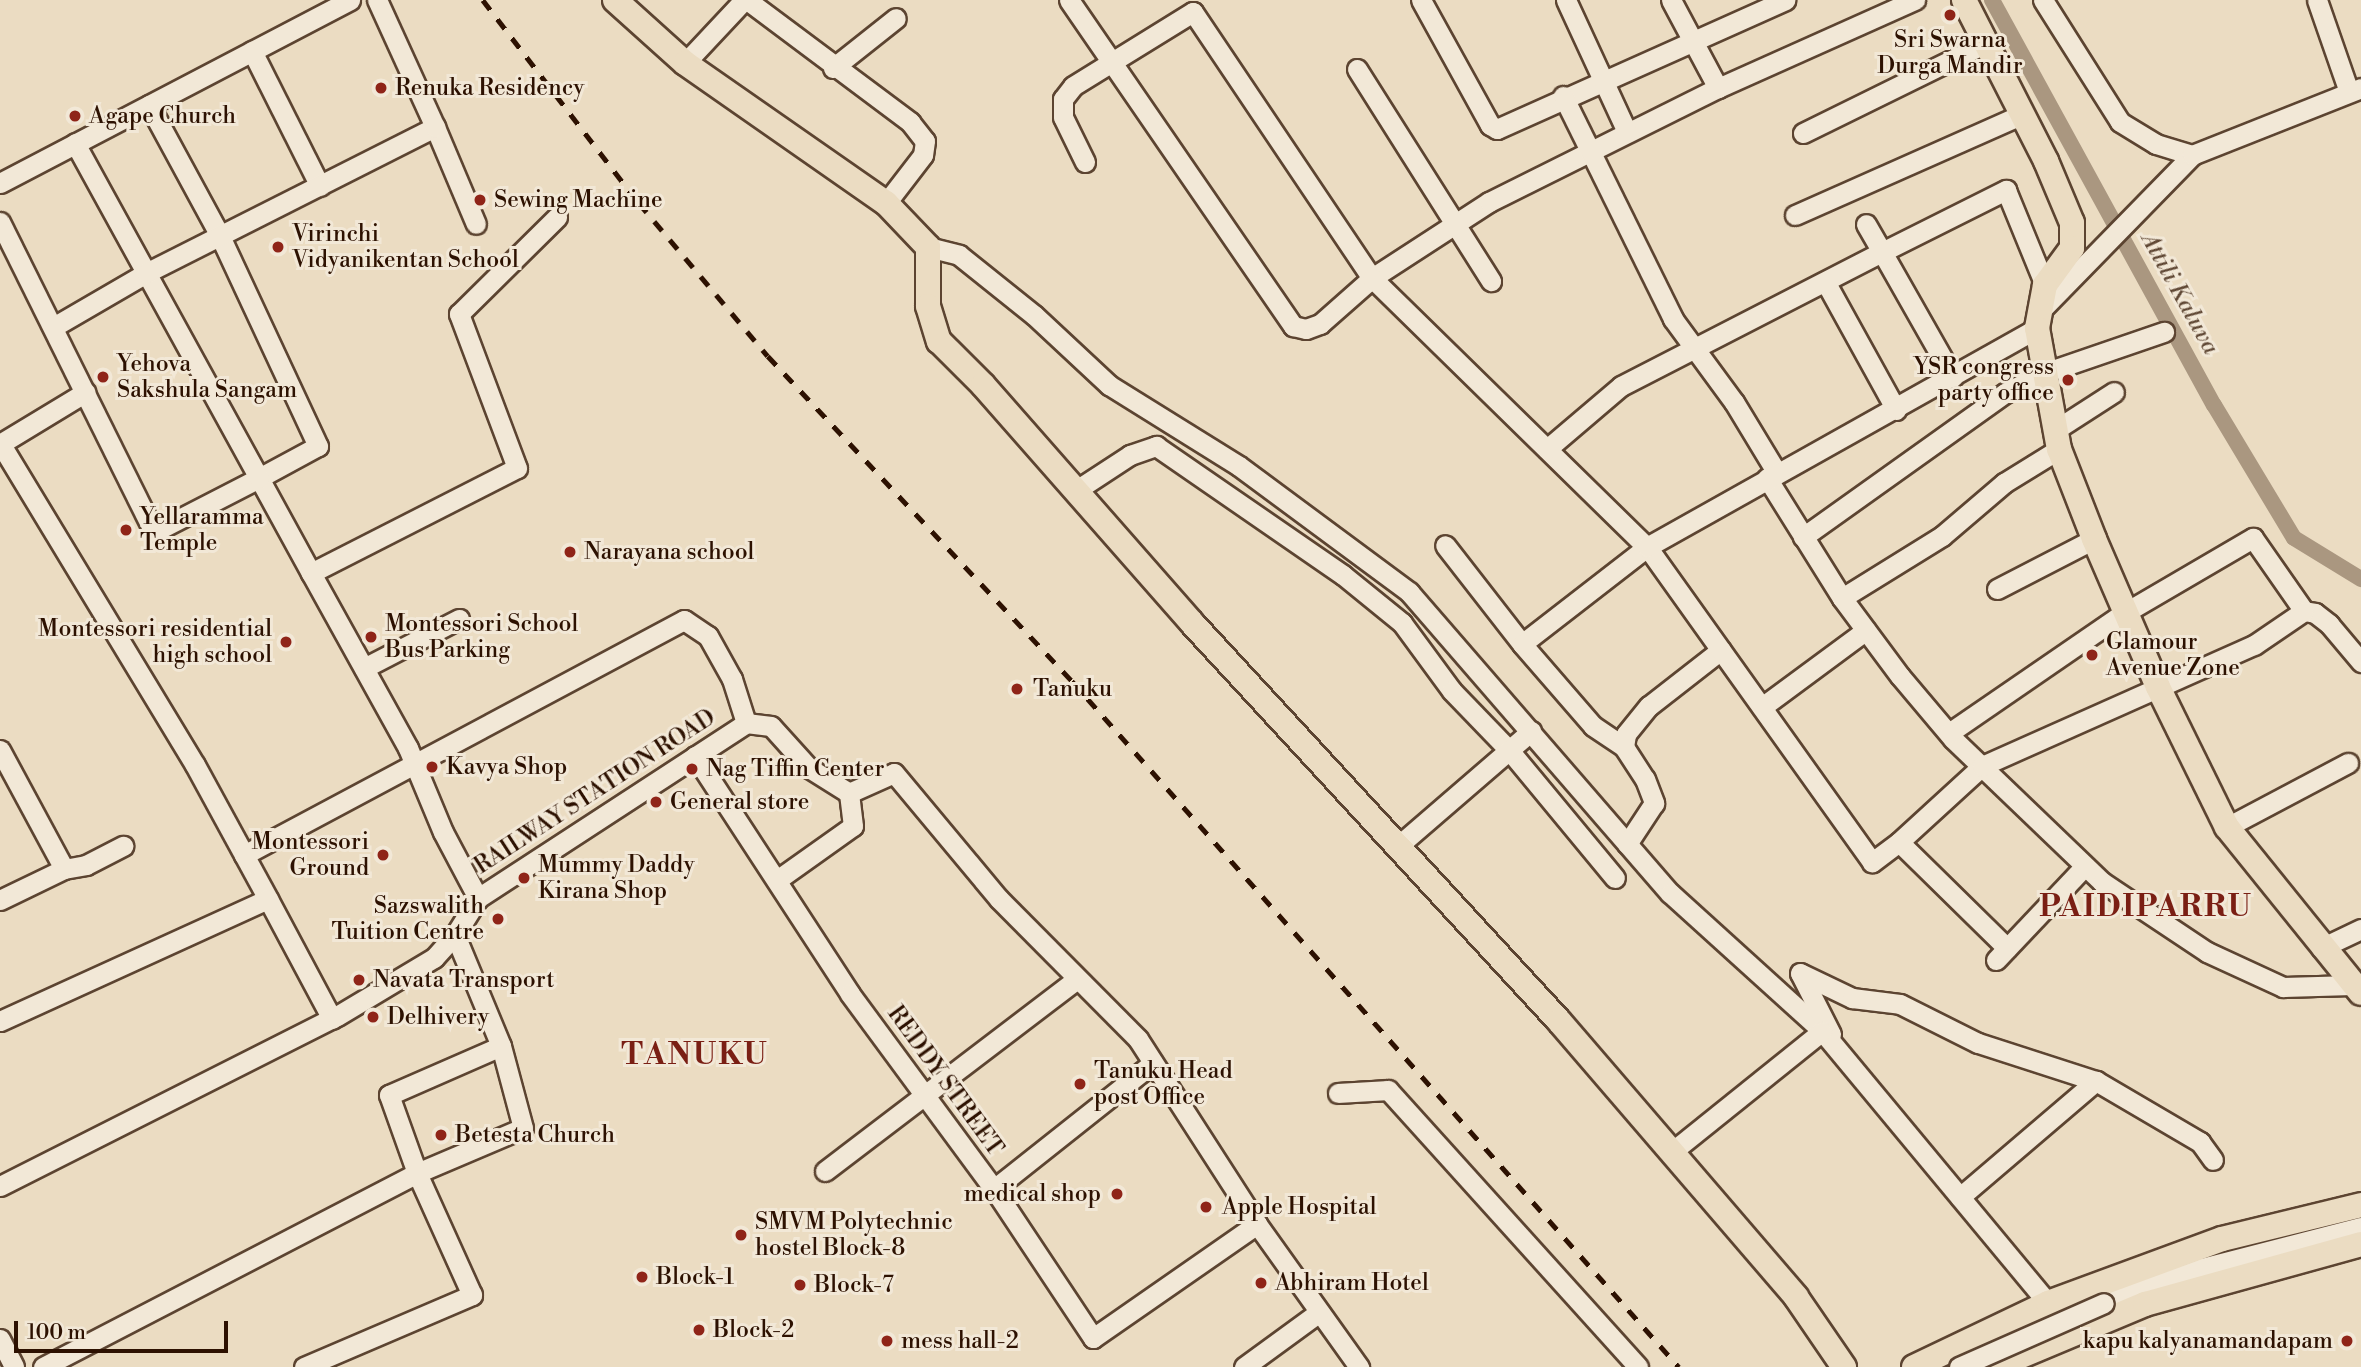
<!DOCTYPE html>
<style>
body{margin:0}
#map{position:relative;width:2361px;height:1367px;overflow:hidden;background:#ebdcc2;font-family:"Libre Bodoni",serif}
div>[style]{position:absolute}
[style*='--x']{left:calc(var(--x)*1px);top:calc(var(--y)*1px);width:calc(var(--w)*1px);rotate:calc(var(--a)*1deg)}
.canal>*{height:16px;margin:-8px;padding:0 8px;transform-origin:8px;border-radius:8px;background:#aa9780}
.roads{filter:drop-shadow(2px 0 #5c4431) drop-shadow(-2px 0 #5c4431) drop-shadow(0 2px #5c4431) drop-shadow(0 -2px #5c4431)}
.minor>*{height:19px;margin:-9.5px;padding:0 9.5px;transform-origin:9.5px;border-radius:9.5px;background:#f2e8d7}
.major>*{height:24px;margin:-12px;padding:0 12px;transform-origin:12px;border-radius:12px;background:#ebdcc2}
.rail>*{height:4.5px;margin-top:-2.25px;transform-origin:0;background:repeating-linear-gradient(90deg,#2d1101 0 12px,transparent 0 24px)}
.bridges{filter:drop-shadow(2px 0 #5c4431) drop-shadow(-2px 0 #5c4431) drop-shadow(0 2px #5c4431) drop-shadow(0 -2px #5c4431)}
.minor-bridge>*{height:19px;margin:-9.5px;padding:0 9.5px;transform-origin:9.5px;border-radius:9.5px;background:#f2e8d7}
.dots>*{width:19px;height:19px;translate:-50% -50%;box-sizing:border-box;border:4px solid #f2e8d7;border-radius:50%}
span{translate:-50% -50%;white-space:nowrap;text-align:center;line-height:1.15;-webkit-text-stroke:6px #f2e8d7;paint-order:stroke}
.poi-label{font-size:23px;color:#2d1101}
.left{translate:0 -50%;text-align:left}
.right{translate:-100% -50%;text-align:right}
.street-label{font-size:23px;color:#2d1101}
.water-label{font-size:24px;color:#5f4734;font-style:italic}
.district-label{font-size:30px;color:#7a1f14;font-weight:700;letter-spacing:2px}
.scale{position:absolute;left:14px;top:1321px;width:214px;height:32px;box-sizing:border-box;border:4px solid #2d1101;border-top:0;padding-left:9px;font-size:21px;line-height:24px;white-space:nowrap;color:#2d1101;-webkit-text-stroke:5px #f2e8d7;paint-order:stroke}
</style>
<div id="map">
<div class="canal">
<div style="--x:1992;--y:0;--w:462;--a:61.3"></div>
<div style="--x:2214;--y:405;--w:155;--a:59"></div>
<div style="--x:2294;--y:538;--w:79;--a:31.5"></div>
</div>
<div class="roads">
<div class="minor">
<div style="--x:747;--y:0;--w:204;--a:36.8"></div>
<div style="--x:910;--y:122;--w:24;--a:52"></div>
<div style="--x:925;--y:141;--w:14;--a:98"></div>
<div style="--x:923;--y:155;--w:61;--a:127.6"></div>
<div style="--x:1069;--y:0;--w:396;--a:55.5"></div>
<div style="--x:1293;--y:326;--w:13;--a:13"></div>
<div style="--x:1306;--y:329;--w:15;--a:-20"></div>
<div style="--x:1320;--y:324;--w:69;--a:-41.5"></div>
<div style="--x:1372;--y:278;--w:140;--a:-33"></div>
<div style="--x:1489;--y:202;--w:256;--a:-26.5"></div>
<div style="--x:1718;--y:88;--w:216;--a:-24.1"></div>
<div style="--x:1421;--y:0;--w:143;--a:61.1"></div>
<div style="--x:1490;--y:125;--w:8;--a:30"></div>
<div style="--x:1497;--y:129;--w:316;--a:-24.1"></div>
<div style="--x:1566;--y:0;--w:145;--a:65.2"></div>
<div style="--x:1671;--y:0;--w:100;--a:61.9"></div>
<div style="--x:2043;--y:0;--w:144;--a:57.7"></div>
<div style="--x:2120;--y:122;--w:42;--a:31.4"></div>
<div style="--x:2156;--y:144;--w:38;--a:17"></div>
<div style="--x:2317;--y:0;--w:97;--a:70.8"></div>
<div style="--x:252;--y:51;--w:151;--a:63.3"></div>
<div style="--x:685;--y:63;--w:86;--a:-46.9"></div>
<div style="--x:833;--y:68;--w:80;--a:-38.4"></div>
<div style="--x:1357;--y:69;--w:251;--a:57.7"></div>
<div style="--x:1563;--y:96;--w:249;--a:63.7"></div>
<div style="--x:1673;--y:319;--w:103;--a:53.7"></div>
<div style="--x:1734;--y:402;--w:83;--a:58.8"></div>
<div style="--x:149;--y:105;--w:149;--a:61.5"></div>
<div style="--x:220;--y:236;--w:232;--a:65"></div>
<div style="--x:318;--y:446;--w:67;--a:151.5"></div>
<div style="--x:259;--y:478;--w:108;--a:61.3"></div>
<div style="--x:311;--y:573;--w:231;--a:-27"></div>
<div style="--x:517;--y:468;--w:165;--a:-110.6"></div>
<div style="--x:459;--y:314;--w:138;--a:-44.7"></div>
<div style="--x:435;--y:127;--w:105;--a:67.1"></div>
<div style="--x:1803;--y:133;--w:204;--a:-26.2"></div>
<div style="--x:1085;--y:162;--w:50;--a:-116.1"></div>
<div style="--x:1063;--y:117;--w:18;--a:-90"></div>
<div style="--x:1063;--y:99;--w:16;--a:-52"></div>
<div style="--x:1073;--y:86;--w:141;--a:-31.7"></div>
<div style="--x:1193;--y:12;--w:321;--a:56.1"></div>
<div style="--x:1372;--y:278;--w:385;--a:44.4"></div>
<div style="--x:1647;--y:547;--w:158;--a:142.2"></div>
<div style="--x:1522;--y:644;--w:125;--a:-127.9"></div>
<div style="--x:0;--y:183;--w:395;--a:-27.6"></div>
<div style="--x:1795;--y:215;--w:249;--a:-23.9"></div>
<div style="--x:0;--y:222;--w:346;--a:63.6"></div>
<div style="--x:154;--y:532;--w:118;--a:-27.2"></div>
<div style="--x:259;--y:478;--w:382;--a:-118.8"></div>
<div style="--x:928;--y:247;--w:32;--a:14"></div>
<div style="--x:959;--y:255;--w:96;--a:38.7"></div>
<div style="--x:1034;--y:315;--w:103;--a:43"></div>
<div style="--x:1109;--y:385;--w:153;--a:31.9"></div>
<div style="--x:1239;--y:466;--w:212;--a:36.5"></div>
<div style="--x:1409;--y:592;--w:398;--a:49.1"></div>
<div style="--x:1670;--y:893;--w:205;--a:42.2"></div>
<div style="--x:1822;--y:1031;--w:354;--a:50.3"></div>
<div style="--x:1826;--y:283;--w:145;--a:61.1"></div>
<div style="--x:2039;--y:312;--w:219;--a:-45.7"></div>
<div style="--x:2192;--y:155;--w:182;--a:-21.6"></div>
<div style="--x:55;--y:326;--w:105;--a:-30.2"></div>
<div style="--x:146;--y:273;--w:324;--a:-26.8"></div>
<div style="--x:435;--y:127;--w:140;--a:-114.5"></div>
<div style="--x:1953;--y:377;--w:144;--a:-119.6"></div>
<div style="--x:1882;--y:252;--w:139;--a:-26.6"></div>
<div style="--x:2006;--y:190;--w:103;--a:67.7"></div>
<div style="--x:2055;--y:430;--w:70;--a:-32.8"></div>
<div style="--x:0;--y:443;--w:376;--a:58.8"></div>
<div style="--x:195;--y:765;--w:153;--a:61.4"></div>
<div style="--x:0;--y:444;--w:100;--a:-31.2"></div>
<div style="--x:1547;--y:449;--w:97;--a:-40.4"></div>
<div style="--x:1621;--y:386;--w:293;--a:-27.2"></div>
<div style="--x:1882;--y:252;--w:32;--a:-120"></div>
<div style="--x:1767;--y:478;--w:142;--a:58"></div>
<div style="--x:1842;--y:598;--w:97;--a:53.4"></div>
<div style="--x:1900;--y:676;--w:82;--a:49.9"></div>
<div style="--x:1953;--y:739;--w:207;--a:43.8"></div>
<div style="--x:2102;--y:882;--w:126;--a:33.7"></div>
<div style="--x:2207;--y:952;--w:84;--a:24.7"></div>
<div style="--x:2283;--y:987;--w:69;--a:-1.7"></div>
<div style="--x:1075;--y:491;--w:66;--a:-33.2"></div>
<div style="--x:1130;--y:455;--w:28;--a:-19"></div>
<div style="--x:1156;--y:446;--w:227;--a:34.6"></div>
<div style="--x:1343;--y:575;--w:76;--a:39.1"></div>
<div style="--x:1402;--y:623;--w:84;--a:53.7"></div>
<div style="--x:1452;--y:691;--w:82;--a:46"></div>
<div style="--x:1509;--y:750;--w:166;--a:50.4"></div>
<div style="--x:1803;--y:537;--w:248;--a:-35.5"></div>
<div style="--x:2005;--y:393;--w:44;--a:-27.1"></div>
<div style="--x:2044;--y:373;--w:127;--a:-18.9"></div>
<div style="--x:311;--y:573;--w:200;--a:61"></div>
<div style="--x:408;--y:748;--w:91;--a:67.4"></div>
<div style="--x:443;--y:832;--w:75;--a:62.1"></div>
<div style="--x:1997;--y:589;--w:109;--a:-27.3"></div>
<div style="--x:1842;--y:598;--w:118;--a:-31.8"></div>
<div style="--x:1942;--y:536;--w:82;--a:-40.5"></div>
<div style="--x:2004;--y:483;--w:65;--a:-31.7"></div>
<div style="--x:1522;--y:644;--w:108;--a:49.1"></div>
<div style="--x:1593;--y:726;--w:37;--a:34"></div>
<div style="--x:1624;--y:747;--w:38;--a:57"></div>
<div style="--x:1645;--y:779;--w:26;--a:69"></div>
<div style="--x:1654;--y:803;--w:49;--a:123.4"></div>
<div style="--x:364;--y:668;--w:107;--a:-27.3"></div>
<div style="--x:1762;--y:707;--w:129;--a:-36.5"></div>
<div style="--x:1949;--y:733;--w:209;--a:-34.5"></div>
<div style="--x:2121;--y:615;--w:153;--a:-30.3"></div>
<div style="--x:2253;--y:538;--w:89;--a:55.1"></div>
<div style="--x:2304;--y:611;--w:11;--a:10"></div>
<div style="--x:2315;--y:613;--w:18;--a:38"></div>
<div style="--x:2329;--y:624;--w:50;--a:49.9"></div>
<div style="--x:1624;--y:747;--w:13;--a:-81"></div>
<div style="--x:1626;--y:734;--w:36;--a:-51"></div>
<div style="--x:1649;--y:706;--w:91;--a:-37.9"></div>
<div style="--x:0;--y:750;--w:135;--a:61.7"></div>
<div style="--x:64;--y:869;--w:71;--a:154.2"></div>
<div style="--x:695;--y:756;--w:284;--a:56.9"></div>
<div style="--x:850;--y:994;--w:242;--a:53.6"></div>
<div style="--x:994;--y:1189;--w:179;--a:56.4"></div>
<div style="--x:1093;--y:1338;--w:200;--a:-34.8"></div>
<div style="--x:2227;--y:827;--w:137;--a:-27.9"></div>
<div style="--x:1899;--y:842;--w:34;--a:143"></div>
<div style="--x:1872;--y:862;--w:387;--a:-125.5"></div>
<div style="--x:1647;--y:547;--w:447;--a:-29.3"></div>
<div style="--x:1398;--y:846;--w:176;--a:-40.8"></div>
<div style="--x:244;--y:855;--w:499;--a:-28.1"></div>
<div style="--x:684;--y:620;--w:29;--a:34"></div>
<div style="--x:708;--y:636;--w:49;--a:60.8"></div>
<div style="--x:732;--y:679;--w:46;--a:72.3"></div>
<div style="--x:64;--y:869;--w:22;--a:-10"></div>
<div style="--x:86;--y:865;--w:42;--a:-27.2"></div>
<div style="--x:777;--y:880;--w:93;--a:-35.4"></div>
<div style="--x:853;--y:826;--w:33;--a:-97"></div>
<div style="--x:2007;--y:948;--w:151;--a:-135.5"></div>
<div style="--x:1899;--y:842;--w:113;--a:-42.5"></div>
<div style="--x:1982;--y:766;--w:298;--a:-24"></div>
<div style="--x:2254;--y:645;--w:60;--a:-34.2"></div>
<div style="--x:2321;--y:948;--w:44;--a:-25.4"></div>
<div style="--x:1996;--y:960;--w:129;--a:-46.6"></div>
<div style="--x:0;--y:1021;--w:294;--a:-24.5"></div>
<div style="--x:268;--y:899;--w:136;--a:61.9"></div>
<div style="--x:1831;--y:1034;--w:68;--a:-116.9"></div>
<div style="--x:1800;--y:973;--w:58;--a:25.7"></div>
<div style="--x:1852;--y:998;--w:48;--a:7.1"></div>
<div style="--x:1900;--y:1004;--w:87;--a:26.6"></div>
<div style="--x:1978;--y:1043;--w:124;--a:17.9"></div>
<div style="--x:2096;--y:1081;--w:121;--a:30.4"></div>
<div style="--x:2200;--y:1142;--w:22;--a:54"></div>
<div style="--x:1338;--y:1093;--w:50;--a:-3.4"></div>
<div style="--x:1388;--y:1090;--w:373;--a:47.9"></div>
<div style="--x:1673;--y:1151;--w:191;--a:-38.8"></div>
<div style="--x:825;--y:1171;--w:317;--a:-37.3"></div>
<div style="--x:0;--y:1186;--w:377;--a:-26.8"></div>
<div style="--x:337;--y:1016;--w:113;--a:-30.9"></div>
<div style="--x:434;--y:958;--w:31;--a:-48"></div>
<div style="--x:455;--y:935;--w:44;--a:-58.1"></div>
<div style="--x:478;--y:898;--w:320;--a:-33.1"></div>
<div style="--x:746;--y:723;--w:25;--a:7"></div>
<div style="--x:771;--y:726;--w:57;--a:47.9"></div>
<div style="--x:809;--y:768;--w:47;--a:32"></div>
<div style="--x:849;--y:793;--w:49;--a:-24"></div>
<div style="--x:894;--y:773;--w:164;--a:50.2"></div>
<div style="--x:999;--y:899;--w:197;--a:45.2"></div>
<div style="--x:1138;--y:1039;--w:220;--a:57.2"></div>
<div style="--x:1257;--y:1224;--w:176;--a:54.5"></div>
<div style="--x:994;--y:1189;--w:203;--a:-38.4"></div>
<div style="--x:1960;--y:1197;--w:179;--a:-40.5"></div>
<div style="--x:2104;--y:1303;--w:104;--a:-19.7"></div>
<div style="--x:2202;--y:1268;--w:164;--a:-14.5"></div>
<div style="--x:0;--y:1339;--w:31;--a:63"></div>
<div style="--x:43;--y:1367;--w:421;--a:-27.4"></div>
<div style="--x:417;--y:1173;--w:83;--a:-109.7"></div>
<div style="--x:389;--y:1095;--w:122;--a:-23.6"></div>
<div style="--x:304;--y:1367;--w:183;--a:-23.2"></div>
<div style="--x:472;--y:1295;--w:134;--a:-114.3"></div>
<div style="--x:417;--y:1173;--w:115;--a:-23"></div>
<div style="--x:523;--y:1128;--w:85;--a:-105"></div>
<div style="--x:501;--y:1046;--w:120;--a:-112.5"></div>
<div style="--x:1244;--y:1367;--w:92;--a:-36.1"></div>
</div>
<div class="major">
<div style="--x:615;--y:0;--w:94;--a:42"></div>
<div style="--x:685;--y:63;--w:245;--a:34.9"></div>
<div style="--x:886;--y:203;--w:61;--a:46.3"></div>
<div style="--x:928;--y:247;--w:59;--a:90"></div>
<div style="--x:928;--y:306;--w:37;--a:73"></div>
<div style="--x:939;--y:341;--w:62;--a:45"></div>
<div style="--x:983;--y:385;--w:317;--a:48.7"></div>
<div style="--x:1192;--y:623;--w:541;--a:47.32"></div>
<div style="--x:1559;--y:1021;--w:364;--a:49.3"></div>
<div style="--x:1796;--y:1297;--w:85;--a:55.6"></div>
<div style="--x:1964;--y:0;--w:181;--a:63"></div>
<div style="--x:2046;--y:161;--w:67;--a:67.2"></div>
<div style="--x:2072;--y:223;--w:25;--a:90"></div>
<div style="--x:2072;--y:248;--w:46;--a:126.1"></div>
<div style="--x:2045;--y:285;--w:44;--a:100.5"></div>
<div style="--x:2037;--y:328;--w:123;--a:79.7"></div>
<div style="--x:2059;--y:449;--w:97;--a:68.7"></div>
<div style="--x:2094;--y:539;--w:161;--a:66.6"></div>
<div style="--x:2158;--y:687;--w:156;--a:63.8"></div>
<div style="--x:2227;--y:827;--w:213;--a:51.1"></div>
<div style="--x:1914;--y:1367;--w:148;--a:-25.5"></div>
<div style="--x:2048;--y:1303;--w:185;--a:-20.2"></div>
<div style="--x:2222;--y:1239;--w:143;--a:-13.7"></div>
<div style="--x:1995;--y:1367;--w:163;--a:-22.8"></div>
<div style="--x:2145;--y:1304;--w:224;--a:-15.5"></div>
</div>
</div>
<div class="rail">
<div style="--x:483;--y:0;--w:256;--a:52.5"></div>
<div style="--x:639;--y:203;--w:200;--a:49.9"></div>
<div style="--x:768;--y:356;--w:445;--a:46.9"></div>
<div style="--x:1072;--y:681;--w:916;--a:48.5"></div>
</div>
<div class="bridges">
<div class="minor-bridge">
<div style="--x:1959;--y:1367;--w:158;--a:-23.8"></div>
</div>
</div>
<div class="dots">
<div style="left:1950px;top:15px;background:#8f2418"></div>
<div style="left:381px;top:88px;background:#8f2418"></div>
<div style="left:75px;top:116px;background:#8f2418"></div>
<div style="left:480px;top:200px;background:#8f2418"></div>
<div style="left:278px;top:247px;background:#8f2418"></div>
<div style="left:103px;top:377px;background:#8f2418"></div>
<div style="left:2068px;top:380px;background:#8f2418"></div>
<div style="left:126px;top:530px;background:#8f2418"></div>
<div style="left:570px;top:552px;background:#8f2418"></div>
<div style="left:371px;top:637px;background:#8f2418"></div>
<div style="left:286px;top:642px;background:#8f2418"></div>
<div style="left:2092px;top:655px;background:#8f2418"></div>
<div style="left:1017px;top:689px;background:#8f2418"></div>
<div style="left:432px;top:767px;background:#8f2418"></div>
<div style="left:692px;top:769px;background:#8f2418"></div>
<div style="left:656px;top:802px;background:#8f2418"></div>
<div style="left:383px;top:855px;background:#8f2418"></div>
<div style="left:524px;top:878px;background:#8f2418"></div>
<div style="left:498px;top:919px;background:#8f2418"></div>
<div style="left:359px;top:980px;background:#8f2418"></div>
<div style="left:373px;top:1017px;background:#8f2418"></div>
<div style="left:1080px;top:1084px;background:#8f2418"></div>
<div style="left:441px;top:1135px;background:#8f2418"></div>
<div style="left:1117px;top:1194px;background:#8f2418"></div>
<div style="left:1206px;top:1207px;background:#8f2418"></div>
<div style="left:741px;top:1235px;background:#8f2418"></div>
<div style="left:642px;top:1277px;background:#8f2418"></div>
<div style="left:1261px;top:1283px;background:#8f2418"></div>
<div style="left:800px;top:1285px;background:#8f2418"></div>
<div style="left:699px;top:1330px;background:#8f2418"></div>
<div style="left:887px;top:1341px;background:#8f2418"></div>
<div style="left:2347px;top:1341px;background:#8f2418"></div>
</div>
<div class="poi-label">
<span style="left:1950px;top:53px">Sri Swarna<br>Durga Mandir</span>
<span class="left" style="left:395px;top:88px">Renuka Residency</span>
<span class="left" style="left:89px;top:116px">Agape Church</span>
<span class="left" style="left:494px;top:200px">Sewing Machine</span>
<span class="left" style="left:292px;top:247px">Virinchi<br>Vidyanikentan School</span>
<span class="left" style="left:117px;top:377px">Yehova<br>Sakshula Sangam</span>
<span class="right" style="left:2054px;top:380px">YSR congress<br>party office</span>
<span class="left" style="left:140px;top:530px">Yellaramma<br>Temple</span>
<span class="left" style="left:584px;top:552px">Narayana school</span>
<span class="left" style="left:385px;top:637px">Montessori School<br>Bus Parking</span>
<span class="right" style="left:272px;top:642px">Montessori residential<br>high school</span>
<span class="left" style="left:2106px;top:655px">Glamour<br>Avenue Zone</span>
<span class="left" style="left:1033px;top:689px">Tanuku</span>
<span class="left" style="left:446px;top:767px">Kavya Shop</span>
<span class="left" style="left:706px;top:769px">Nag Tiffin Center</span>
<span class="left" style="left:670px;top:802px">General store</span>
<span class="right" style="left:369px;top:855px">Montessori<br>Ground</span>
<span class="left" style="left:538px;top:878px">Mummy Daddy<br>Kirana Shop</span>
<span class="right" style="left:484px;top:919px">Sazswalith<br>Tuition Centre</span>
<span class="left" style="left:373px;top:980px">Navata Transport</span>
<span class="left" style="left:387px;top:1017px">Delhivery</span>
<span class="left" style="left:1094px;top:1084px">Tanuku Head<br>post Office</span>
<span class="left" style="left:455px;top:1135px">Betesta Church</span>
<span class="right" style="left:1101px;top:1194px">medical shop</span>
<span class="left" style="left:1222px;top:1207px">Apple Hospital</span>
<span class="left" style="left:755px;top:1235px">SMVM Polytechnic<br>hostel Block-8</span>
<span class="left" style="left:656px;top:1277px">Block-1</span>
<span class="left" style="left:1275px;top:1283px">Abhiram Hotel</span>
<span class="left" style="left:814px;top:1285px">Block-7</span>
<span class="left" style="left:713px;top:1330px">Block-2</span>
<span class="left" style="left:901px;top:1341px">mess hall-2</span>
<span class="right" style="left:2333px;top:1341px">kapu kalyanamandapam</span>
</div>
<div class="street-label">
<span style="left:595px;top:792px;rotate:-33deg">RAILWAY STATION ROAD</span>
<span style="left:945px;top:1081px;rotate:54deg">REDDY STREET</span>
</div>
<div class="water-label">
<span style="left:2179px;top:294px;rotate:61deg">Attili Kaluva</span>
</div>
<div class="district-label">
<span style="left:2146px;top:907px">PAIDIPARRU</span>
<span style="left:695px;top:1055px">TANUKU</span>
</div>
<div class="scale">100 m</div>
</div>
